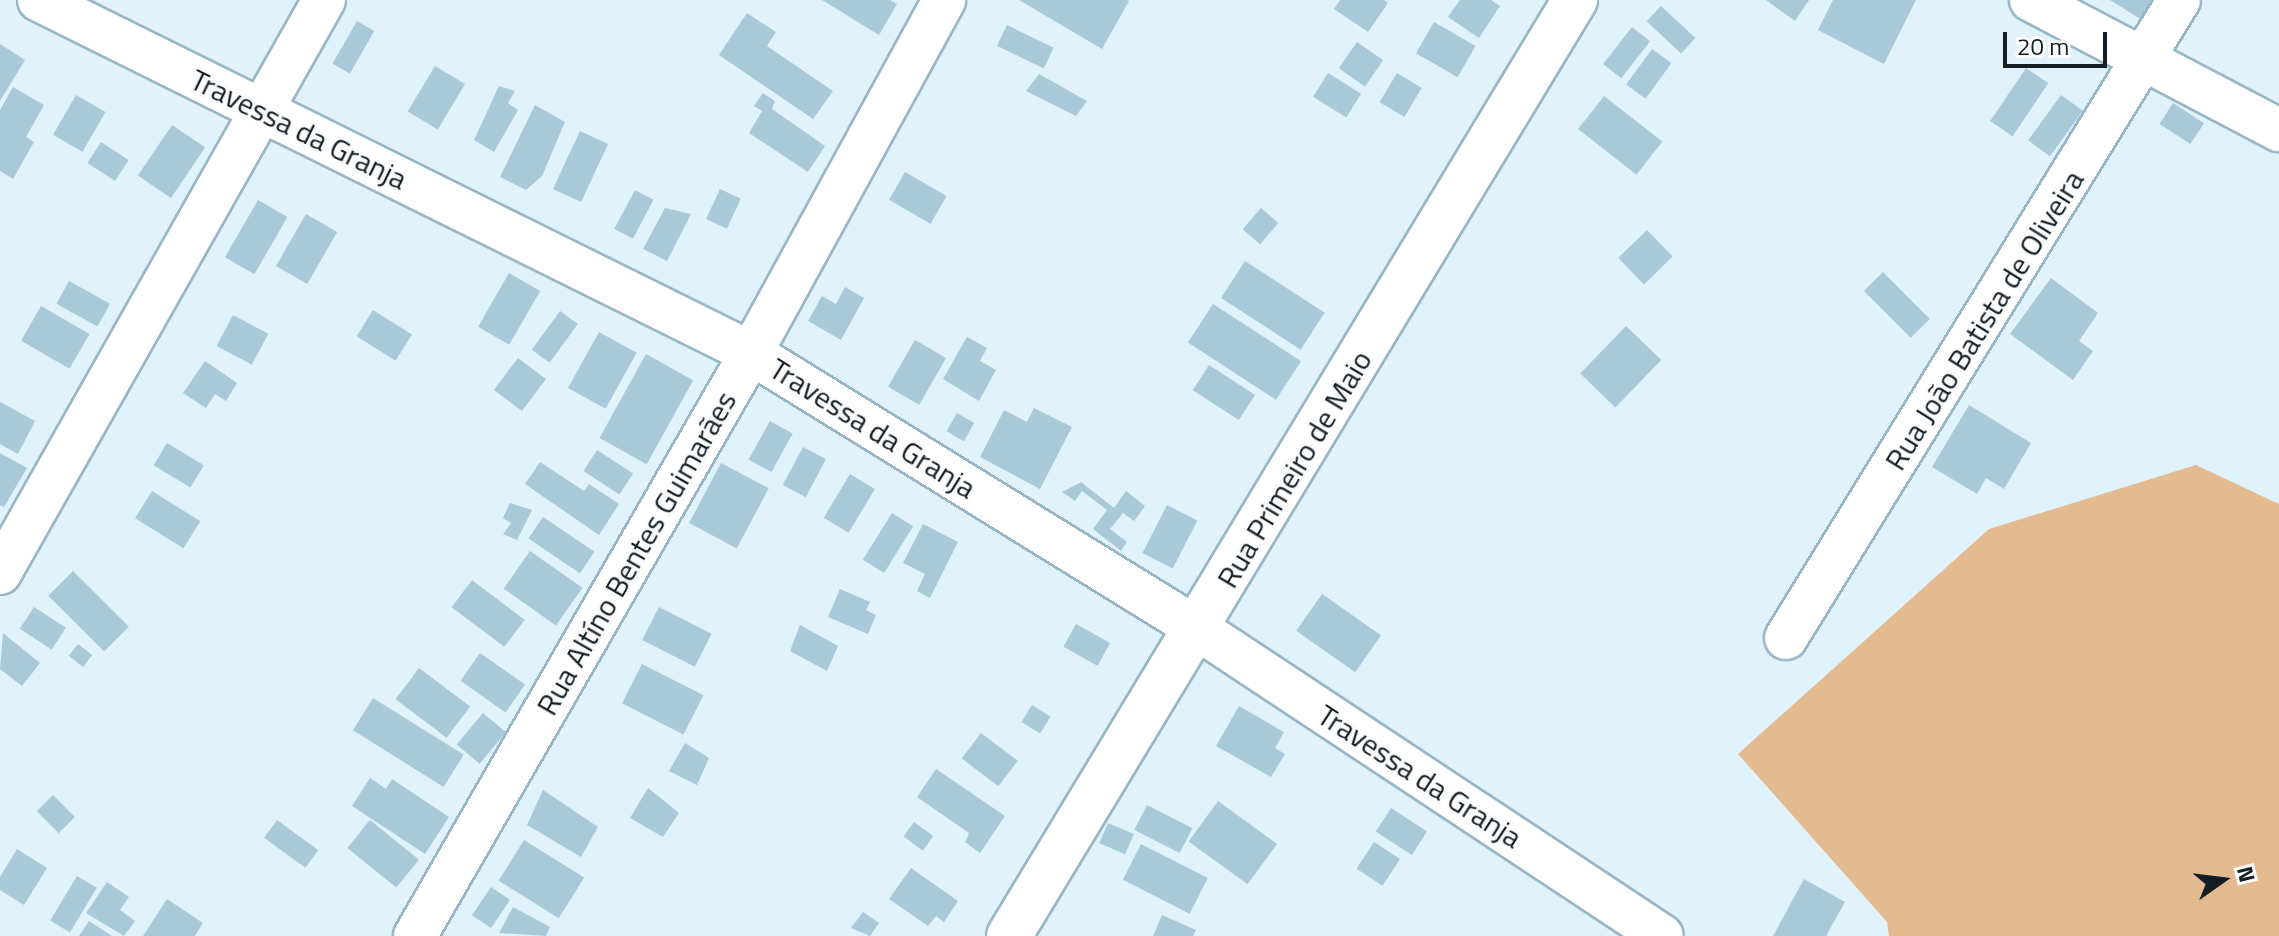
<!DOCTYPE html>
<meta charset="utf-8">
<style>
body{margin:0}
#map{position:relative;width:2279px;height:936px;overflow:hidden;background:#e0f2fb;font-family:"Titillium Web",sans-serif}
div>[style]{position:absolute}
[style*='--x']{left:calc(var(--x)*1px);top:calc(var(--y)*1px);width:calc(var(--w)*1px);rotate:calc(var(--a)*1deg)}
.green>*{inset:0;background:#e4bb90}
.building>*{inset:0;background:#aac9d8;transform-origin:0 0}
.roads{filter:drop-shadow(2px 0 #98b6c5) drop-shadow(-2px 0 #98b6c5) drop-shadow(0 2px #98b6c5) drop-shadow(0 -2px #98b6c5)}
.street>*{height:42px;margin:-21px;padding:0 21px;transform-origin:21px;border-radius:21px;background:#fff}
.secondary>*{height:44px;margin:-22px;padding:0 22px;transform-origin:22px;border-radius:22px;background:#fff}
span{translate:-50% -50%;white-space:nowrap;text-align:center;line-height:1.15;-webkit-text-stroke:6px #fcfcfc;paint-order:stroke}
.street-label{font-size:30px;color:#131e24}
.north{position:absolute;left:2183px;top:840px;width:80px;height:80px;-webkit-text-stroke:6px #fcfcfc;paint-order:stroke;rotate:76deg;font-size:22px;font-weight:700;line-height:32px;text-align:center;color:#131e24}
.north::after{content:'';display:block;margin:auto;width:28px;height:36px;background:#131e24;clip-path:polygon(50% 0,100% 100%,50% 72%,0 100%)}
.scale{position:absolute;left:2003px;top:32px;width:104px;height:36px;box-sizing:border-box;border:4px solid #131e24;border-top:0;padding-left:10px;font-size:24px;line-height:28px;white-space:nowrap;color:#131e24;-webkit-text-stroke:6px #fcfcfc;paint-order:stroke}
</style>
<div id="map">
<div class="green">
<div style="clip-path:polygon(2196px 465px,2279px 504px,2279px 936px,1889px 936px,1887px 922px,1738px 754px,1989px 529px)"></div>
</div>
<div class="building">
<div style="clip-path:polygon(822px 0,890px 0,897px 4px,879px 35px)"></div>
<div style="clip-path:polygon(1019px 0,1127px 0,1129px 1px,1102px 49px)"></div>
<div style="clip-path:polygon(1340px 0,1384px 0,1388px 3px,1368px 32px,1334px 9px)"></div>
<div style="clip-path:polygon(1460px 0,1491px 0,1500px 6px,1479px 38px,1448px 17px)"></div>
<div style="clip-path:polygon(1766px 0,1809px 0,1795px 21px)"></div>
<div style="clip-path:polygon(1833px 0,1916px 0,1884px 64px,1818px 30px)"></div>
<div style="clip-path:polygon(2110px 0,2165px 0,2150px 25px)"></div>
<div style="left:1661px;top:6px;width:47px;height:21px;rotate:43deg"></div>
<div style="clip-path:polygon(747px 13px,776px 32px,767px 46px,833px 91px,813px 119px,719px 55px)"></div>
<div style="left:357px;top:21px;width:20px;height:49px;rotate:30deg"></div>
<div style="left:1434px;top:22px;width:48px;height:36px;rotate:30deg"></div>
<div style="left:1007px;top:25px;width:52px;height:23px;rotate:26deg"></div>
<div style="left:1632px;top:27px;width:23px;height:47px;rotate:38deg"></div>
<div style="left:1357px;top:42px;width:32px;height:32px;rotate:35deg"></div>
<div style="clip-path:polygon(0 44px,25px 60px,0 101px)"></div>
<div style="left:1652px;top:49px;width:24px;height:44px;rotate:36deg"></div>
<div style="left:435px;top:66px;width:35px;height:53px;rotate:31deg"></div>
<div style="left:2026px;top:68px;width:27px;height:64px;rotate:34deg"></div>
<div style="left:1328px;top:73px;width:39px;height:28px;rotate:32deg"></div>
<div style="left:1397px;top:73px;width:29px;height:34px;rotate:31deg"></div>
<div style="clip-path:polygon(1039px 74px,1087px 101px,1076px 116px,1026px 91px)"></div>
<div style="clip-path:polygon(499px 86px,515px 91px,508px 103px,518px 110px,494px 152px,474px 140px)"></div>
<div style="clip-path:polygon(13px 87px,44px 105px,26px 137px,34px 142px,13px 179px,0 171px,0 110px)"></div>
<div style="clip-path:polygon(763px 93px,775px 101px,772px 109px,825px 146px,808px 172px,749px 133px,762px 111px,754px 106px)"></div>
<div style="left:76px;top:95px;width:34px;height:46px;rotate:30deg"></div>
<div style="left:2061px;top:95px;width:27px;height:56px;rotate:36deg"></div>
<div style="left:1604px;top:96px;width:74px;height:42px;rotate:38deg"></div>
<div style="left:2173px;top:103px;width:37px;height:25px;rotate:33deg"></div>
<div style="clip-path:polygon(535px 105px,565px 122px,542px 176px,526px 190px,500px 177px)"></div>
<div style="left:172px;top:125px;width:40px;height:61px;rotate:34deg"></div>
<div style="left:580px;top:131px;width:31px;height:64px;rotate:25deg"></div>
<div style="left:101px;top:142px;width:33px;height:25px;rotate:33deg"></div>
<div style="left:905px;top:172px;width:48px;height:32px;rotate:30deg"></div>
<div style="left:720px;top:189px;width:23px;height:33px;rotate:25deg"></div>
<div style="left:635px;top:190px;width:21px;height:44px;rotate:28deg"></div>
<div style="left:258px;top:200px;width:34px;height:66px;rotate:30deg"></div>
<div style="clip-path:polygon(665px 208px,691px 214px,667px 261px,643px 249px)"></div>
<div style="left:1261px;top:208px;width:23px;height:28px;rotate:41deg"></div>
<div style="left:306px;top:214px;width:36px;height:60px;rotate:30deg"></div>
<div style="left:1647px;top:230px;width:37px;height:40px;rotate:46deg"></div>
<div style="left:1245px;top:261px;width:95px;height:44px;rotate:33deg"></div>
<div style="left:1883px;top:272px;width:66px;height:27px;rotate:45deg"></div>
<div style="left:509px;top:273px;width:36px;height:62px;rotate:30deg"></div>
<div style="clip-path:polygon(2051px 278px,2098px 313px,2079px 341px,2093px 351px,2073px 380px,2010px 334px)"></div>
<div style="left:69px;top:281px;width:47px;height:26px;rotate:29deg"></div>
<div style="clip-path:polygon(845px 287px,864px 298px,841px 340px,808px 321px,822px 296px,836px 304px)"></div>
<div style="left:1213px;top:304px;width:105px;height:46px;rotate:33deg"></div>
<div style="left:41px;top:306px;width:56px;height:40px;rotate:30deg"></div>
<div style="left:373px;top:310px;width:46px;height:31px;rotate:32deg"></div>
<div style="left:560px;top:311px;width:22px;height:48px;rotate:36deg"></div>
<div style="left:233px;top:315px;width:40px;height:35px;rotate:28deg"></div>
<div style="left:1626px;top:326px;width:49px;height:66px;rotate:44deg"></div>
<div style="left:599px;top:332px;width:43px;height:64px;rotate:29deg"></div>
<div style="clip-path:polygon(967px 337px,987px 348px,980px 361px,996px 370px,979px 401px,943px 379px)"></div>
<div style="left:915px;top:340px;width:36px;height:54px;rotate:30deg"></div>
<div style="left:646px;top:354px;width:54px;height:96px;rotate:29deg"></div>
<div style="left:518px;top:358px;width:35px;height:40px;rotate:37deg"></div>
<div style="clip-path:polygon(205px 361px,237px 383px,226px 401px,215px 394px,206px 408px,183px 393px)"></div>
<div style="left:1209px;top:365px;width:55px;height:30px;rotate:33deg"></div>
<div style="clip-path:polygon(0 402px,35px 421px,18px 454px,0 444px)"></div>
<div style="clip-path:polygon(1969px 405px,2031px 443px,2004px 489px,1986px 478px,1977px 494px,1932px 467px)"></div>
<div style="clip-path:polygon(1034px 408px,1072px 427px,1040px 489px,980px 457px,1004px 410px,1027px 422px)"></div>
<div style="left:957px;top:413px;width:20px;height:21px;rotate:30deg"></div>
<div style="left:770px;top:421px;width:26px;height:44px;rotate:29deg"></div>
<div style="left:167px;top:443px;width:43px;height:26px;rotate:31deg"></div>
<div style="left:803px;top:447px;width:26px;height:43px;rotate:28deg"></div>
<div style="left:597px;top:450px;width:43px;height:25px;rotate:33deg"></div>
<div style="clip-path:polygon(0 453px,27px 468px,4px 507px,0 505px)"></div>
<div style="clip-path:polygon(540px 462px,584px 491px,589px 484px,619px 504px,599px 535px,525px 484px)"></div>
<div style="left:721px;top:463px;width:54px;height:68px;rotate:28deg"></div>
<div style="left:850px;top:474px;width:29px;height:51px;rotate:31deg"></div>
<div style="clip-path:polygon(1081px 482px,1114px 508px,1126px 491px,1145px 506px,1134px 521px,1123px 513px,1110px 529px,1127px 542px,1121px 551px,1093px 529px,1107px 510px,1082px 491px,1075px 501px,1062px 492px)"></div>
<div style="left:152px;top:491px;width:57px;height:32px;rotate:32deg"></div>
<div style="clip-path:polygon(510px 503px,532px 510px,517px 540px,503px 534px,511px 523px,503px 518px)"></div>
<div style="left:1167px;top:505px;width:34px;height:54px;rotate:27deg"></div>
<div style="left:892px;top:513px;width:25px;height:55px;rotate:32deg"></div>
<div style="left:543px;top:517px;width:62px;height:26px;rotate:34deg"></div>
<div style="clip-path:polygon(923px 524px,958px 542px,930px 598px,917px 591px,925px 574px,903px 563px)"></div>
<div style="left:530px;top:551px;width:64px;height:46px;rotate:35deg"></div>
<div style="left:73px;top:571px;width:79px;height:35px;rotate:45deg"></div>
<div style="left:472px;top:580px;width:66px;height:34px;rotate:37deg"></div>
<div style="clip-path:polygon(840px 589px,870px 602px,866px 610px,876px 615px,868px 634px,828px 617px)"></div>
<div style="left:1322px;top:594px;width:72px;height:45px;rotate:35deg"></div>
<div style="left:34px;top:607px;width:38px;height:26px;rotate:33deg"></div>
<div style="left:659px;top:607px;width:59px;height:37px;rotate:27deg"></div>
<div style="left:1076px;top:624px;width:39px;height:26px;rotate:29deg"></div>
<div style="clip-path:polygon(800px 625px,838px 646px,827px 671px,790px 651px)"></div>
<div style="clip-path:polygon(3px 633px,40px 663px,22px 686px,0 669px)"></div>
<div style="left:78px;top:644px;width:18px;height:15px;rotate:38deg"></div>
<div style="left:480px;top:653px;width:55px;height:34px;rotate:35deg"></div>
<div style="left:642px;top:664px;width:69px;height:44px;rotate:27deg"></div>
<div style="left:419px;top:668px;width:64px;height:39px;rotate:37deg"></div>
<div style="left:373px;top:698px;width:107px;height:38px;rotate:32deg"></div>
<div style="left:1032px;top:705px;width:22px;height:20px;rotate:32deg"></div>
<div style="clip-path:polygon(1239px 706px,1284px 732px,1275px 748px,1285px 754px,1271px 777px,1216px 746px)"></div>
<div style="left:483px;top:713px;width:30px;height:41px;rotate:40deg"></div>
<div style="left:981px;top:733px;width:46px;height:32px;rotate:37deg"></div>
<div style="clip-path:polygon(685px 743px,709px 758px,697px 785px,669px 771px)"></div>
<div style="clip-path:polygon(936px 769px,1005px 816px,980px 853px,965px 842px,969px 833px,917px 797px)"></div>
<div style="clip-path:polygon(370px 778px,386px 789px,392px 779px,449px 817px,425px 854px,352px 806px)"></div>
<div style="clip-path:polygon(648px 788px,679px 813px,663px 837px,630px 818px)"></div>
<div style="clip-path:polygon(543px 790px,598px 827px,581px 857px,527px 825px)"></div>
<div style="left:53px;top:795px;width:31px;height:23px;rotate:45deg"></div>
<div style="left:1218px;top:801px;width:73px;height:50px;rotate:36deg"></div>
<div style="left:1147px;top:805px;width:51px;height:28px;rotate:27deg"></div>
<div style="left:1391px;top:808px;width:43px;height:28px;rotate:33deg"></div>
<div style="left:277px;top:820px;width:51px;height:22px;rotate:36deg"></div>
<div style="left:370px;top:820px;width:63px;height:36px;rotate:39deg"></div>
<div style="left:914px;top:822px;width:24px;height:18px;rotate:36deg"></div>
<div style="left:1108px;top:823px;width:28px;height:22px;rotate:23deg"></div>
<div style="left:524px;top:840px;width:71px;height:48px;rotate:32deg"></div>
<div style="left:1374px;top:842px;width:31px;height:32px;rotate:33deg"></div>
<div style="left:1141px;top:844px;width:75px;height:40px;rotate:27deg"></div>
<div style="clip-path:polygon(17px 849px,47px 868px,24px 905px,0 890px,0 877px)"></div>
<div style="clip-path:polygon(911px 868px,958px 901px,944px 922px,936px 916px,928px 926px,889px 899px)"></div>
<div style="left:77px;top:876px;width:23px;height:52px;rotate:31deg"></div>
<div style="clip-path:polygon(1804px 879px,1845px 902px,1826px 936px,1773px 936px)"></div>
<div style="clip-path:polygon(107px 882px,129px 897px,120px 910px,135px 921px,124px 936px,86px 913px)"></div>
<div style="left:491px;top:887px;width:23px;height:34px;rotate:34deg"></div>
<div style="clip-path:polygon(167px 899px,203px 923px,195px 936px,143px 936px)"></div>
<div style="clip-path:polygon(513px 907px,550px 927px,546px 936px,499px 933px)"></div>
<div style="clip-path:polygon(863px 912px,879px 923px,870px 936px,851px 928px)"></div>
<div style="clip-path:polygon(1162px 915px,1196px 930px,1193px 936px,1153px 936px)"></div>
<div style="clip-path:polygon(89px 921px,112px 936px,79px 936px)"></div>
</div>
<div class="roads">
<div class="street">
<div style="--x:39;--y:0;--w:795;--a:26.37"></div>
<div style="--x:751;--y:353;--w:525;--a:31.69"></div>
<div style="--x:1198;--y:629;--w:556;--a:33.49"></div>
<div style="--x:2031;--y:0;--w:280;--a:27.7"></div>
<div style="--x:0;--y:573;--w:658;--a:-60.51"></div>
<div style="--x:1786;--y:638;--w:749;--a:-58.37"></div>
<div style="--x:415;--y:936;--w:673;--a:-60.04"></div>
<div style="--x:751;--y:353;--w:402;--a:-61.3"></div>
</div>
<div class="secondary">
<div style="--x:1009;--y:936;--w:1094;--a:-58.84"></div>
</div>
</div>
<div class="street-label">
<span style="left:299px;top:129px;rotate:26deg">Travessa da Granja</span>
<span style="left:1984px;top:320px;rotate:-58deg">Rua João Batista de Oliveira</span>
<span style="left:873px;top:428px;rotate:32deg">Travessa da Granja</span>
<span style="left:1294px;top:469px;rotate:-59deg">Rua Primeiro de Maio</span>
<span style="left:636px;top:553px;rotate:-60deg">Rua Altíno Bentes Guimarães</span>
<span style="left:1420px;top:776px;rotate:33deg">Travessa da Granja</span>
</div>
<div class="north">N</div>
<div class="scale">20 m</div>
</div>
